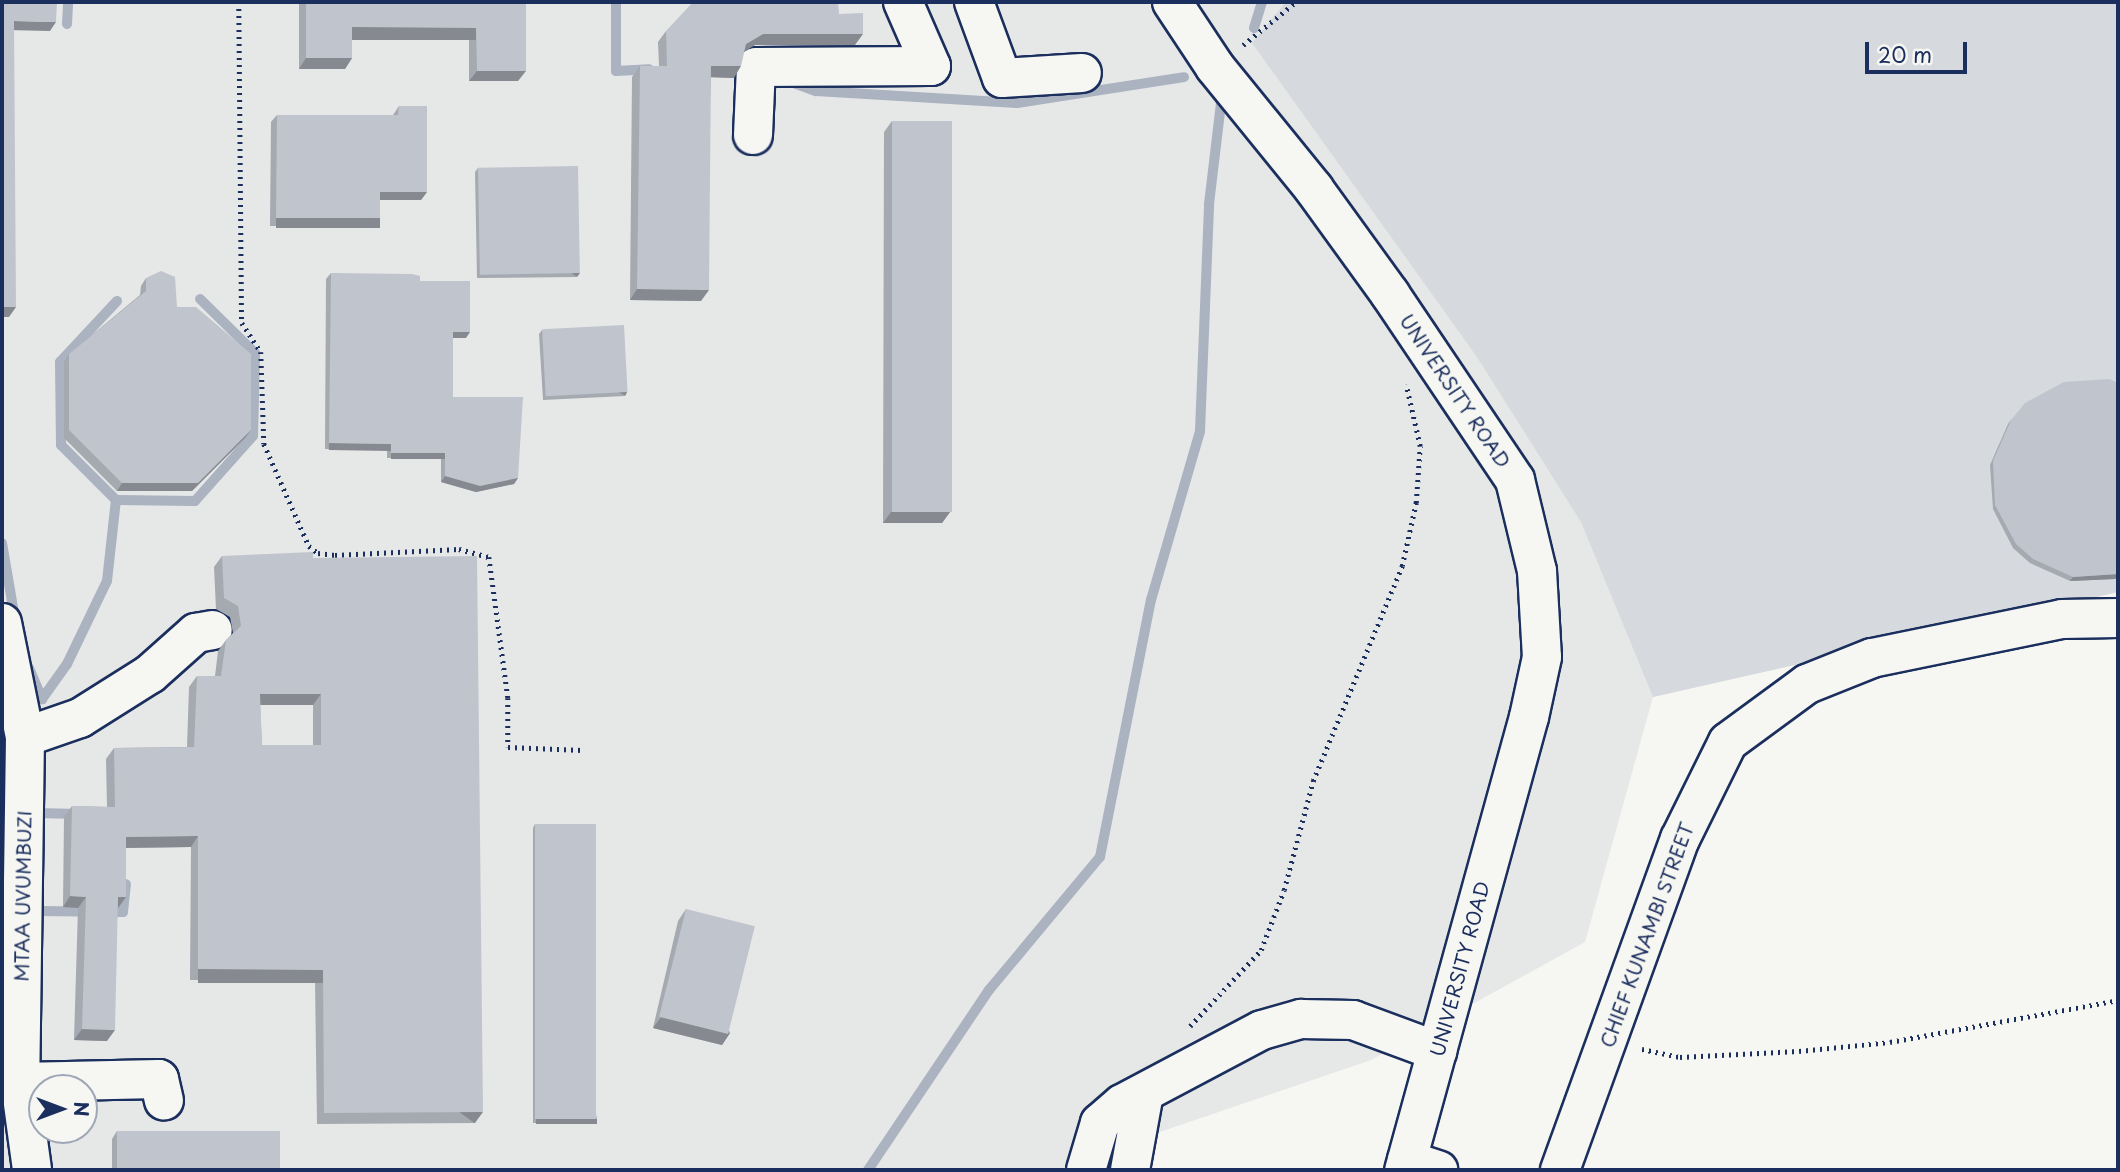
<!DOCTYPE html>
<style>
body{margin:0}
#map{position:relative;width:2120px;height:1172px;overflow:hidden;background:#f6f6f2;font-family:"Playpen Sans",sans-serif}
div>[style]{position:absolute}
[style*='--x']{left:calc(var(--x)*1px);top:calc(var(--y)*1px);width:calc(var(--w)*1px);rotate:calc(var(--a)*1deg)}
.built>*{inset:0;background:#e6e7e7}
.green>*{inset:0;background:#d6d9dd}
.stream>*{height:10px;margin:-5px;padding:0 5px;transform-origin:5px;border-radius:5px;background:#abb2c0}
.path>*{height:4.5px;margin-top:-2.25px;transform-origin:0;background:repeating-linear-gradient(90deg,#1b2f5e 0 2px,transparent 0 7px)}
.roads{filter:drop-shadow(2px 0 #1b2f5e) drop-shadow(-2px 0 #1b2f5e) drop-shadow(0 2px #1b2f5e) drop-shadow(0 -2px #1b2f5e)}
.minor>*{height:38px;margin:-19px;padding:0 19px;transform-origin:19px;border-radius:19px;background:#f6f6f2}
.wall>*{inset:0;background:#a5a9b0}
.shaded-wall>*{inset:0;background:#868990;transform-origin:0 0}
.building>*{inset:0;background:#c0c4cd;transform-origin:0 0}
span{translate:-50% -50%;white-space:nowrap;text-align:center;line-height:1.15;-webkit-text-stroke:5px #f6f6f2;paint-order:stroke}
.street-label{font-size:19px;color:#1b2f5e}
.frame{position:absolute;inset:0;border:4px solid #1b2f5e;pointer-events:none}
.north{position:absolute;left:28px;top:1074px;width:70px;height:70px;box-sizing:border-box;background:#f6f6f2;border:2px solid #9ea6b7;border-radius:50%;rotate:90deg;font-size:19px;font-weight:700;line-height:28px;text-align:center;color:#1b2f5e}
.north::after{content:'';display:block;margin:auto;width:24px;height:32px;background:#1b2f5e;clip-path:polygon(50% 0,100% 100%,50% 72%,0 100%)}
.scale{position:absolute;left:1865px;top:42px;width:102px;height:32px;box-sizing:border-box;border:4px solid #1b2f5e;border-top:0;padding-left:9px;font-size:21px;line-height:24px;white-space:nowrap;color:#1b2f5e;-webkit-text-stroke:5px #f6f6f2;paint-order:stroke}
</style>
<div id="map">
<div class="built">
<div style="clip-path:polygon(evenodd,2px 2px,2118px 2px,2118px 592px,1653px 697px,1585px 942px,1371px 1060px,1157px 1133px,1146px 1170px,2px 1170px,2px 2px,42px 1088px,84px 1088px,84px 1130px,42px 1130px,42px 1088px)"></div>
</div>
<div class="green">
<div style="clip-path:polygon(1286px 2px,2118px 2px,2118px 592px,1653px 697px,1581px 522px,1477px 357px,1252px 43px)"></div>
</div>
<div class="stream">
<div style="--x:616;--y:2;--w:69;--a:90"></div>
<div style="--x:616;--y:71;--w:33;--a:-3"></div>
<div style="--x:67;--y:24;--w:22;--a:-87"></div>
<div style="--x:1254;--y:28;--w:27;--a:-73"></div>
<div style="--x:788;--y:81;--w:30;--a:20"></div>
<div style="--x:816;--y:91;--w:201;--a:3.4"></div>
<div style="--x:1017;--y:103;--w:169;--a:-8.8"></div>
<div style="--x:117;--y:301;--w:83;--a:133.1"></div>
<div style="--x:60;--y:362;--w:83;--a:89.3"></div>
<div style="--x:61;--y:445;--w:78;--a:45"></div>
<div style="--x:116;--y:500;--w:79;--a:0.7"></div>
<div style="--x:195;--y:501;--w:87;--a:-48.3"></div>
<div style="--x:253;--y:436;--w:83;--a:-88.6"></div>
<div style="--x:255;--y:353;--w:77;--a:-135.5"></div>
<div style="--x:2;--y:543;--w:77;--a:80.3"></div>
<div style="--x:29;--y:668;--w:34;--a:67"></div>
<div style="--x:42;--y:699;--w:43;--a:-54.5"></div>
<div style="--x:67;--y:664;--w:92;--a:-64.3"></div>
<div style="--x:107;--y:581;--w:81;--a:-83.7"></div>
<div style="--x:34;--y:813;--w:47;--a:1.2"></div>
<div style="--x:37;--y:911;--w:86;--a:0.7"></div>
<div style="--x:123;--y:912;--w:28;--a:-84"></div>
<div style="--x:868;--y:1170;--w:217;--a:-56.1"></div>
<div style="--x:989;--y:990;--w:173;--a:-50.2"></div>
<div style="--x:1100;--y:857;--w:262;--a:-78.8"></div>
<div style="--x:1151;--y:600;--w:176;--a:-73.8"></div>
<div style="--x:1200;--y:431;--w:227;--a:-87.7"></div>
<div style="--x:1209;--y:204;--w:101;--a:-83.2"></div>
</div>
<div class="path">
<div style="--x:239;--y:2;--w:321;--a:89.5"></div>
<div style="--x:242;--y:323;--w:35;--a:57"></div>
<div style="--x:261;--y:352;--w:92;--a:88.1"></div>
<div style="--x:264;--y:444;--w:111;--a:66.2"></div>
<div style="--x:309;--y:546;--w:11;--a:38"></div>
<div style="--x:318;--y:553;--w:17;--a:7"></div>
<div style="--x:335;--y:555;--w:124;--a:-2.8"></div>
<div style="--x:459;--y:549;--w:31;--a:15"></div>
<div style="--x:489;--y:557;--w:142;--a:82.3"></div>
<div style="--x:508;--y:698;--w:49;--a:90"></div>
<div style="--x:508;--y:747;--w:74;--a:2.3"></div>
<div style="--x:1243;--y:45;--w:68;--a:-39.1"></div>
<div style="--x:1190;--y:1026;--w:104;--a:-46.9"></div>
<div style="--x:1261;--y:950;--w:64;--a:-69"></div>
<div style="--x:1284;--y:890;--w:113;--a:-75.1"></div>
<div style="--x:1313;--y:781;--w:233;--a:-67.5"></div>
<div style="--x:1402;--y:566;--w:65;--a:-77.5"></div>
<div style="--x:1416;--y:503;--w:57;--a:-86"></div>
<div style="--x:1420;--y:446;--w:63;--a:-102.9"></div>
<div style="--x:1642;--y:1049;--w:39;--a:12"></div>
<div style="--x:1680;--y:1057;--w:119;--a:-2.9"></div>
<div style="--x:1799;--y:1051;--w:91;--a:-5.6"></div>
<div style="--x:1890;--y:1042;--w:232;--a:-10.4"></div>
</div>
<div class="roads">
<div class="minor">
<div style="--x:974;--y:2;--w:81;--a:69.8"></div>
<div style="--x:1002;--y:78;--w:80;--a:-3.6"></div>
<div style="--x:1172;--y:2;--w:78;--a:56.5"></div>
<div style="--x:1215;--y:67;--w:157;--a:50.9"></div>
<div style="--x:1314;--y:189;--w:130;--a:54.1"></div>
<div style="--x:1390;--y:294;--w:224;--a:56.1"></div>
<div style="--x:1515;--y:480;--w:94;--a:76.4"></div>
<div style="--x:1537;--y:571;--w:86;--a:86.7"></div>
<div style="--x:1542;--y:657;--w:61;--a:102.2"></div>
<div style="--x:1529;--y:717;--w:470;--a:105.4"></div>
<div style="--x:753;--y:135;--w:68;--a:-87.5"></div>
<div style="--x:756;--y:67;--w:175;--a:-0.3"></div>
<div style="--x:931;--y:66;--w:70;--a:-113.6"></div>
<div style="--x:2;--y:623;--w:116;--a:78.6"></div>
<div style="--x:25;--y:737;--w:345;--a:90.8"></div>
<div style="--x:20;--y:1082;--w:89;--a:82.2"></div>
<div style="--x:25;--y:737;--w:58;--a:-19.1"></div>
<div style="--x:80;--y:718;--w:83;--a:-32.2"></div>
<div style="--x:150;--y:674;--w:62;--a:-41.7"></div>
<div style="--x:196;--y:633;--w:17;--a:-10"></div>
<div style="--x:20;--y:1082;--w:139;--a:-1.2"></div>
<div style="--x:159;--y:1079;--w:22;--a:77"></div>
<div style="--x:1407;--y:1160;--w:33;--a:18"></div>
<div style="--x:1086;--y:1170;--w:49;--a:-73.4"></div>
<div style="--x:1100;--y:1123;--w:29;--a:-41"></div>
<div style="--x:1122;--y:1104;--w:158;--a:-27.9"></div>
<div style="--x:1262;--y:1030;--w:41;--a:-15.8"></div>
<div style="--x:1301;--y:1019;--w:52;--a:1.1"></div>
<div style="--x:1353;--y:1020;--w:90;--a:20.3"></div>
<div style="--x:1130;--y:1170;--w:78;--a:-79.7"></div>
<div style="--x:1560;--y:1170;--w:352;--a:-70.1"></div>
<div style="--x:1680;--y:839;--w:108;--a:-63.7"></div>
<div style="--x:1728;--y:742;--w:98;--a:-36.3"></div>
<div style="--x:1807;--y:684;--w:70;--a:-21.8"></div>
<div style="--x:1872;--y:658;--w:194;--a:-11.6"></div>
<div style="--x:2062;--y:619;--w:56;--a:-1"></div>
</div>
</div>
<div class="wall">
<div style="clip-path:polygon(299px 2px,526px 2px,518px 81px,469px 81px,469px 39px,352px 38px,352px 58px,345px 69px,299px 69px)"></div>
<div style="clip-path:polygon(839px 14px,855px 45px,755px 45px,744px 51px,734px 78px,711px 77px,701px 301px,630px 300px,632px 77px,640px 66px,659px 66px,658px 42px,666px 31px)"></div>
<div style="clip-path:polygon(399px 106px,427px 192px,421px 200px,380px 200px,380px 218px,375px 226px,270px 226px,271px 122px,277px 115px,393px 115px)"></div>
<div style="clip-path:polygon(892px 121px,950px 512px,942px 523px,883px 523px,884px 132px)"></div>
<div style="clip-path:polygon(478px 168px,577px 277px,477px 278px,475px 172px)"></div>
<div style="clip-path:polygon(331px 273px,420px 281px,466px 338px,453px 338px,453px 397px,518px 478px,514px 484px,476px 492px,441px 482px,441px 458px,387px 458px,387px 450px,325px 449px,326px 279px)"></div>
<div style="clip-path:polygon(146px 278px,177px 307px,251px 430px,245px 438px,192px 491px,117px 491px,64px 438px,64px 362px,69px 354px,140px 295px,141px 286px)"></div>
<div style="clip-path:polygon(542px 330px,627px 392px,625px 396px,543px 400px,539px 334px)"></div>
<div style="clip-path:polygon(2118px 383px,2118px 577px,2115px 579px,2070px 581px,2030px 563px,2013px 548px,1993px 509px,1990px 465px,2008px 424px,2011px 420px)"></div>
<div style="clip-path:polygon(evenodd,222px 556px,313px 558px,475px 1123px,317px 1124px,315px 981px,190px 980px,191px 847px,126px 848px,126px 897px,118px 908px,107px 1041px,74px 1040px,78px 908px,63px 907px,64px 817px,72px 806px,107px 807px,106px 759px,114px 748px,187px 747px,189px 687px,197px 676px,215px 676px,218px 651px,226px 640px,233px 633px,230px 617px,216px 609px,214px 567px,222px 556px,260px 705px,313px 705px,313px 745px,262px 745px,260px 705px)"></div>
<div style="clip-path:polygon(535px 824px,597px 1119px,594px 1123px,533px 1123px,533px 828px)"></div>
<div style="clip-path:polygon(686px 909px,730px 1033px,722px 1045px,653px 1028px,678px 921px)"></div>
<div style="clip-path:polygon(117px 1131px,280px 1170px,112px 1170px,112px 1139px)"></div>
</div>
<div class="shaded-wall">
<div style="clip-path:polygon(14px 21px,56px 22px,50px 31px,7px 30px)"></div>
<div style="left:352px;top:27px;width:124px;height:13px"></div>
<div style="clip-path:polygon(763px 34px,863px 34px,855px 45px,755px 45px,738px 55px,746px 44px)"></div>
<div style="clip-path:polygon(306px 58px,352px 58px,345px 69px,299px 69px)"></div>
<div style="clip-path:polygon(711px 66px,741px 66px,734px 78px,703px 77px)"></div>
<div style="clip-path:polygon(477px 71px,526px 71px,518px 81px,469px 81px)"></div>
<div style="clip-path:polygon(380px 192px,427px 192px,421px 200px,375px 200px)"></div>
<div style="left:276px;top:218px;width:104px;height:10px"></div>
<div style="left:580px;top:273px;width:5px;height:100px;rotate:127deg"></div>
<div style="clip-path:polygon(637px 289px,709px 290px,701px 301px,630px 300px)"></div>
<div style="clip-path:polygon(2px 307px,16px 307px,9px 317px,2px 317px)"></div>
<div style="clip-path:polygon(453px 332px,470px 332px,466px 338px,449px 338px)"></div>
<div style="left:627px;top:392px;width:4px;height:81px;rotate:117deg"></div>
<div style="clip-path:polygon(251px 430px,245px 438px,192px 491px,117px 491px,122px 483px)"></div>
<div style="left:329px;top:443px;width:62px;height:7px;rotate:1deg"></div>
<div style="left:391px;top:453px;width:54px;height:6px"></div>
<div style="clip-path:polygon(445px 476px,518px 478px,514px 484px,476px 492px,441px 482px)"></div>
<div style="clip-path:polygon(891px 512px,950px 512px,942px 523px,883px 523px)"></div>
<div style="clip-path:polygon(2118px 574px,2118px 577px,2115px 579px,2070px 581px,2073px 577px)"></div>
<div style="clip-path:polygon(260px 694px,321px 694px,313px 705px,252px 705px)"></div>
<div style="clip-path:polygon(198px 836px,191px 847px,119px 848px,126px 837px)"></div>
<div style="clip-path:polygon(70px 896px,86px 897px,78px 908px,63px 907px)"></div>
<div style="clip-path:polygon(118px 897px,126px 897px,118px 908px)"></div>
<div style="left:198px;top:969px;width:125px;height:14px"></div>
<div style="clip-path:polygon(661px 1017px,730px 1033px,722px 1045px,653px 1028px)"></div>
<div style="clip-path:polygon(82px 1029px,115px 1030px,107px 1041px,74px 1040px)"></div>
<div style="left:483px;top:1112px;width:14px;height:159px;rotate:126deg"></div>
<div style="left:536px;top:1119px;width:61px;height:5px"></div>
</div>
<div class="building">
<div style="clip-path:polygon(2px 2px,57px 2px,56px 22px,14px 21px,16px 307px,2px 307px)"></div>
<div style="clip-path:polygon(306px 2px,526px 2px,526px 71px,477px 71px,476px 28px,352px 27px,352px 58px,306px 58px)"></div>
<div style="clip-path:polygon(693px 2px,838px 2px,839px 14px,863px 13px,863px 34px,763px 34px,746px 44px,741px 66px,711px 66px,709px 290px,637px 289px,640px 66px,667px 66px,666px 31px)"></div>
<div style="clip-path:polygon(399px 106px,427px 106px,427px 192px,380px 192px,380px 218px,276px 218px,277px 115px,398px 115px)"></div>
<div style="left:892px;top:121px;width:60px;height:391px"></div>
<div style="left:578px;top:166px;width:107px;height:100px;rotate:89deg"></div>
<div style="clip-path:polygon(161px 271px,175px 277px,177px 307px,196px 307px,251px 354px,251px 430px,198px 483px,122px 483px,69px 430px,69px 354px,146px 291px,146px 278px)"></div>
<div style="clip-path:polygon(331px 273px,412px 274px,420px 276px,420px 281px,470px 281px,470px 332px,453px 332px,453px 397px,523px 397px,518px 478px,480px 486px,445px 476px,445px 453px,391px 453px,391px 444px,329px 443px)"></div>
<div style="left:624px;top:325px;width:67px;height:82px;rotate:87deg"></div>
<div style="clip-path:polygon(2109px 379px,2118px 383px,2118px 574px,2073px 577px,2033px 559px,2016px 544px,1995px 505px,1993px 461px,2011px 420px,2025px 403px,2064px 382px)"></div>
<div style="clip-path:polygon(evenodd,313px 552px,313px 558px,477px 556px,483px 1112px,324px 1113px,323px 970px,198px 969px,198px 836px,126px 837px,126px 897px,118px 897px,115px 1030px,82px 1029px,86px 897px,70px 896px,72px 806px,115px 807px,114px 748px,194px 747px,197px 676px,221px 676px,226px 640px,241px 626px,238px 606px,224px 598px,222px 556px,313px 552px,260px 694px,321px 694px,321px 745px,262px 745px,260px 694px)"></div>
<div style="left:535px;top:824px;width:61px;height:295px"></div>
<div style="left:686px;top:909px;width:71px;height:111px;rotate:14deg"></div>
<div style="left:117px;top:1131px;width:163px;height:39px"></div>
</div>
<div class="street-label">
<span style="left:1455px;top:391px;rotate:56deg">UNIVERSITY ROAD</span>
<span style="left:23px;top:896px;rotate:-89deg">MTAA UVUMBUZI</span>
<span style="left:1647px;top:935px;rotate:-70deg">CHIEF KUNAMBI STREET</span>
<span style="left:1460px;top:969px;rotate:-75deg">UNIVERSITY ROAD</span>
</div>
<div class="frame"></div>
<div class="north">N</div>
<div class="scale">20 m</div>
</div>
